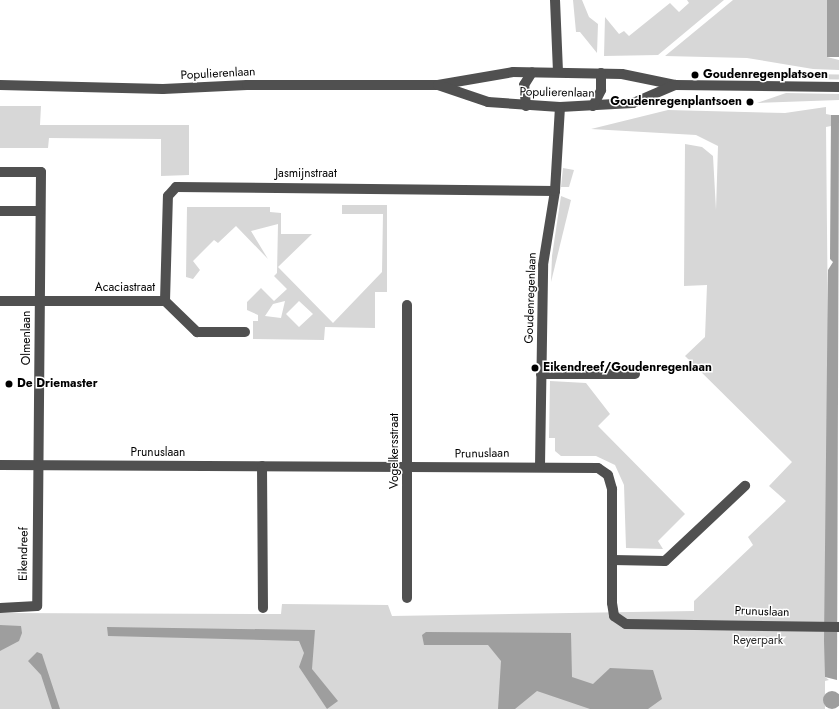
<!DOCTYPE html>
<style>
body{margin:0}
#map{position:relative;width:839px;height:709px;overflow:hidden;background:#fff;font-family:Jost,sans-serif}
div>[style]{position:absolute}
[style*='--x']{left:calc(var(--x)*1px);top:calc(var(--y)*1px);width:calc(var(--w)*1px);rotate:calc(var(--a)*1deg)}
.green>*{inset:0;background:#d7d7d7;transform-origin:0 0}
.water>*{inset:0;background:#9e9e9e;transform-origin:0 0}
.round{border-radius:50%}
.minor>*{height:10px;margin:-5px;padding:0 5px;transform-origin:5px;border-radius:5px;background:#505050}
.dots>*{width:11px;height:11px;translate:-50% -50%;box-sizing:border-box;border:2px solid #fff;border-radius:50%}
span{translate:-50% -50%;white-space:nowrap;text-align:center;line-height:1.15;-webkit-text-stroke:3px #fff;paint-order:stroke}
.street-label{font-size:12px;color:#000}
.poi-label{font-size:12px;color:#000;font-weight:700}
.left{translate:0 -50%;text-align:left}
.right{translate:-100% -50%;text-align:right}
.park-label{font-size:12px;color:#2e2e2e}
</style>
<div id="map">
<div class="green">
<div style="clip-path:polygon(573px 0,582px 0,589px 17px,598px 24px,597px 53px,580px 32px,576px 32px)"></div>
<div style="clip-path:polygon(687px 0,724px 0,658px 55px,604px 56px,605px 17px,619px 34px,624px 31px,629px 36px,670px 3px,679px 12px,689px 3px)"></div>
<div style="clip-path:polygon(733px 0,827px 0,827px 57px,839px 60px,839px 70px,813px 69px,747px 58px,665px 56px)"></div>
<div style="left:750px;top:73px;width:89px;height:5px;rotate:1deg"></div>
<div style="clip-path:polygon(786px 93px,839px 94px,839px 100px,757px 103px)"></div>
<div style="clip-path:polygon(0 106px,41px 106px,40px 125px,189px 125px,189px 175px,161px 176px,161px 139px,49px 138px,48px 148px,0 148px)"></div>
<div style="clip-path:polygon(826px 107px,826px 114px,831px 115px,831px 126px,826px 127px,829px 433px,825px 677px,829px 680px,825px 681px,825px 709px,0 709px,0 613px,281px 614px,282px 604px,388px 605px,392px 616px,694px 611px,694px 601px,753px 545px,748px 537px,786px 501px,769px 486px,792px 462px,685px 356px,705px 337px,707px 285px,684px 286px,685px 144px,702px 147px,713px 156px,716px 210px,718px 146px,696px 135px,591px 129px,668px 110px,785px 113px)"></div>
<div style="clip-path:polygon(563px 168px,574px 170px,569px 187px,561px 187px)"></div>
<div style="clip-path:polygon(561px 196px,571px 200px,551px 282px,552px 256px)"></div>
<div style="clip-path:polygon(evenodd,342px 205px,387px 205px,387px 292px,375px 292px,375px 328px,325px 327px,324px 340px,253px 339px,253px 321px,258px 321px,258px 315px,247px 310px,247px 302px,261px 288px,274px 301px,287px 289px,274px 276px,277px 273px,278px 224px,251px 231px,268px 259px,236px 226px,218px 243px,214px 240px,193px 261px,200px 270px,193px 279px,186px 277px,187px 207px,270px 207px,270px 212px,281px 213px,281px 234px,312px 234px,278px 267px,333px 323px,382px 272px,383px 214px,342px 214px,342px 205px,285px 301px,281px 318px,265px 316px,273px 304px,285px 301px,342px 205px,299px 301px,313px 314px,299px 327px,286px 314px,299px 301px)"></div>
<div style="clip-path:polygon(550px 381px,586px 383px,610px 414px,598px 426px,685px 514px,658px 541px,663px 549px,626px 548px,624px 485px,615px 465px,596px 456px,561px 456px,555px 451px,555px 438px,549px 438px)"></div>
</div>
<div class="water">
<div style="left:827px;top:0;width:12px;height:57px"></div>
<div style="clip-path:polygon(831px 115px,839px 115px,837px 680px,825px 677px,824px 641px,828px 270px,833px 262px,830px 259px)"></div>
<div style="clip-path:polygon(0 625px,21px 626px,22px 633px,19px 641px,0 651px)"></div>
<div style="clip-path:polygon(107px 627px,315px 630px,312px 669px,338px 701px,327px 709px,299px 667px,304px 653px,299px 641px,108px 636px)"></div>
<div style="clip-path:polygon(426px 632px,571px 633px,572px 677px,593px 684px,610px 668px,653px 670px,662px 699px,648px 709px,590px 709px,537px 691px,515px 709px,498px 709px,501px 661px,488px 645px,424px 645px,422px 635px)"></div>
<div style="clip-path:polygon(37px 652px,42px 654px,60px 709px,52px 709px,41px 675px,28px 661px)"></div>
<div class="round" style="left:823px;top:691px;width:18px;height:18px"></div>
</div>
<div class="minor">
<div style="--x:555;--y:0;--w:72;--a:87.6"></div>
<div style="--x:0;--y:85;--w:163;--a:1.4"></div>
<div style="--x:163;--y:89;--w:84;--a:-2.7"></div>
<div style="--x:247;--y:85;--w:191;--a:0"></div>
<div style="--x:438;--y:85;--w:76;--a:-9.8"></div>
<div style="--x:513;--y:72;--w:109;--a:1.1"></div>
<div style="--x:622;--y:74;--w:54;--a:11.7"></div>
<div style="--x:675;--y:85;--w:164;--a:0.7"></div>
<div style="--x:438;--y:85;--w:53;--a:18.8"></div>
<div style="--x:488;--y:102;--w:72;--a:4"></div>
<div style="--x:560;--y:107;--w:73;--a:-3.1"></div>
<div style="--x:633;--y:103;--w:46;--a:-23.2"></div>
<div style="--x:526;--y:106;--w:21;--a:-95"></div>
<div style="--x:524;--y:85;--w:15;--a:-58"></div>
<div style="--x:593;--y:106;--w:18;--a:-63"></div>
<div style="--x:601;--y:90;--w:17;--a:-90"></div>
<div style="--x:0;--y:172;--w:41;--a:0"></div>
<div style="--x:41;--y:172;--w:434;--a:90.5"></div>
<div style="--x:37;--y:606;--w:37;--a:177"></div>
<div style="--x:0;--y:211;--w:40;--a:0"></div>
<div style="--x:0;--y:301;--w:165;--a:0"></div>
<div style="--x:165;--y:301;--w:45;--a:44.1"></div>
<div style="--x:197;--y:332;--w:48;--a:0"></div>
<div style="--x:165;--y:301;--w:105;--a:-88.4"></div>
<div style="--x:168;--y:196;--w:12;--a:-48"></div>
<div style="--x:176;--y:187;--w:379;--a:0.6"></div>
<div style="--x:541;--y:374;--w:94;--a:0"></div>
<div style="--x:0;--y:465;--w:598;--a:0.29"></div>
<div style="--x:598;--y:468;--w:12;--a:35"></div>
<div style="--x:608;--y:475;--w:15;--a:74"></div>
<div style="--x:612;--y:489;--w:114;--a:90"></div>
<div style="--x:612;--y:603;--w:13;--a:81"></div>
<div style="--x:614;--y:616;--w:14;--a:34"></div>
<div style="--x:626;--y:624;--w:213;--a:0.8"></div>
<div style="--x:262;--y:466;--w:142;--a:89.6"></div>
<div style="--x:540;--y:466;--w:201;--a:-89.1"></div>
<div style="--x:543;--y:265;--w:75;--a:-80.8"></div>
<div style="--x:555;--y:191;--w:84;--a:-86.6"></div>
<div style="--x:613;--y:560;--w:52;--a:1.1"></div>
<div style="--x:665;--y:561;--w:110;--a:-43.2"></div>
<div style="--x:407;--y:598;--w:293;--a:-90"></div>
</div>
<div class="dots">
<div style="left:695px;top:75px;background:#000"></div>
<div style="left:750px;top:102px;background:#000"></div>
<div style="left:535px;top:368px;background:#000"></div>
<div style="left:9px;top:384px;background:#000"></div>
</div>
<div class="street-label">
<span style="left:218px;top:74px;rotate:-3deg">Populierenlaan</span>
<span style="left:557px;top:93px;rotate:1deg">Populierenlaan</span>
<span style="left:306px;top:174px">Jasmijnstraat</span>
<span style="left:125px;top:288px">Acaciastraat</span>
<span style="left:531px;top:298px;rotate:-88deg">Goudenregenlaan</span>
<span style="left:27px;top:338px;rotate:-90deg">Olmenlaan</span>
<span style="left:395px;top:451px;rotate:-90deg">Vogelkersstraat</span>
<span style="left:158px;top:453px">Prunuslaan</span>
<span style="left:482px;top:454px;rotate:-1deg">Prunuslaan</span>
<span style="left:24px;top:554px;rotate:-89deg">Eikendreef</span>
<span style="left:762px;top:612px;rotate:2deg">Prunuslaan</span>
</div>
<div class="poi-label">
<span class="left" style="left:703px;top:75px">Goudenregenplatsoen</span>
<span class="right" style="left:742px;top:102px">Goudenregenplantsoen</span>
<span class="left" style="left:543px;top:368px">Eikendreef/Goudenregenlaan</span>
<span class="left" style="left:17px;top:384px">De Driemaster</span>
</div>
<div class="park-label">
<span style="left:758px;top:641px">Reyerpark</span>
</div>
</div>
